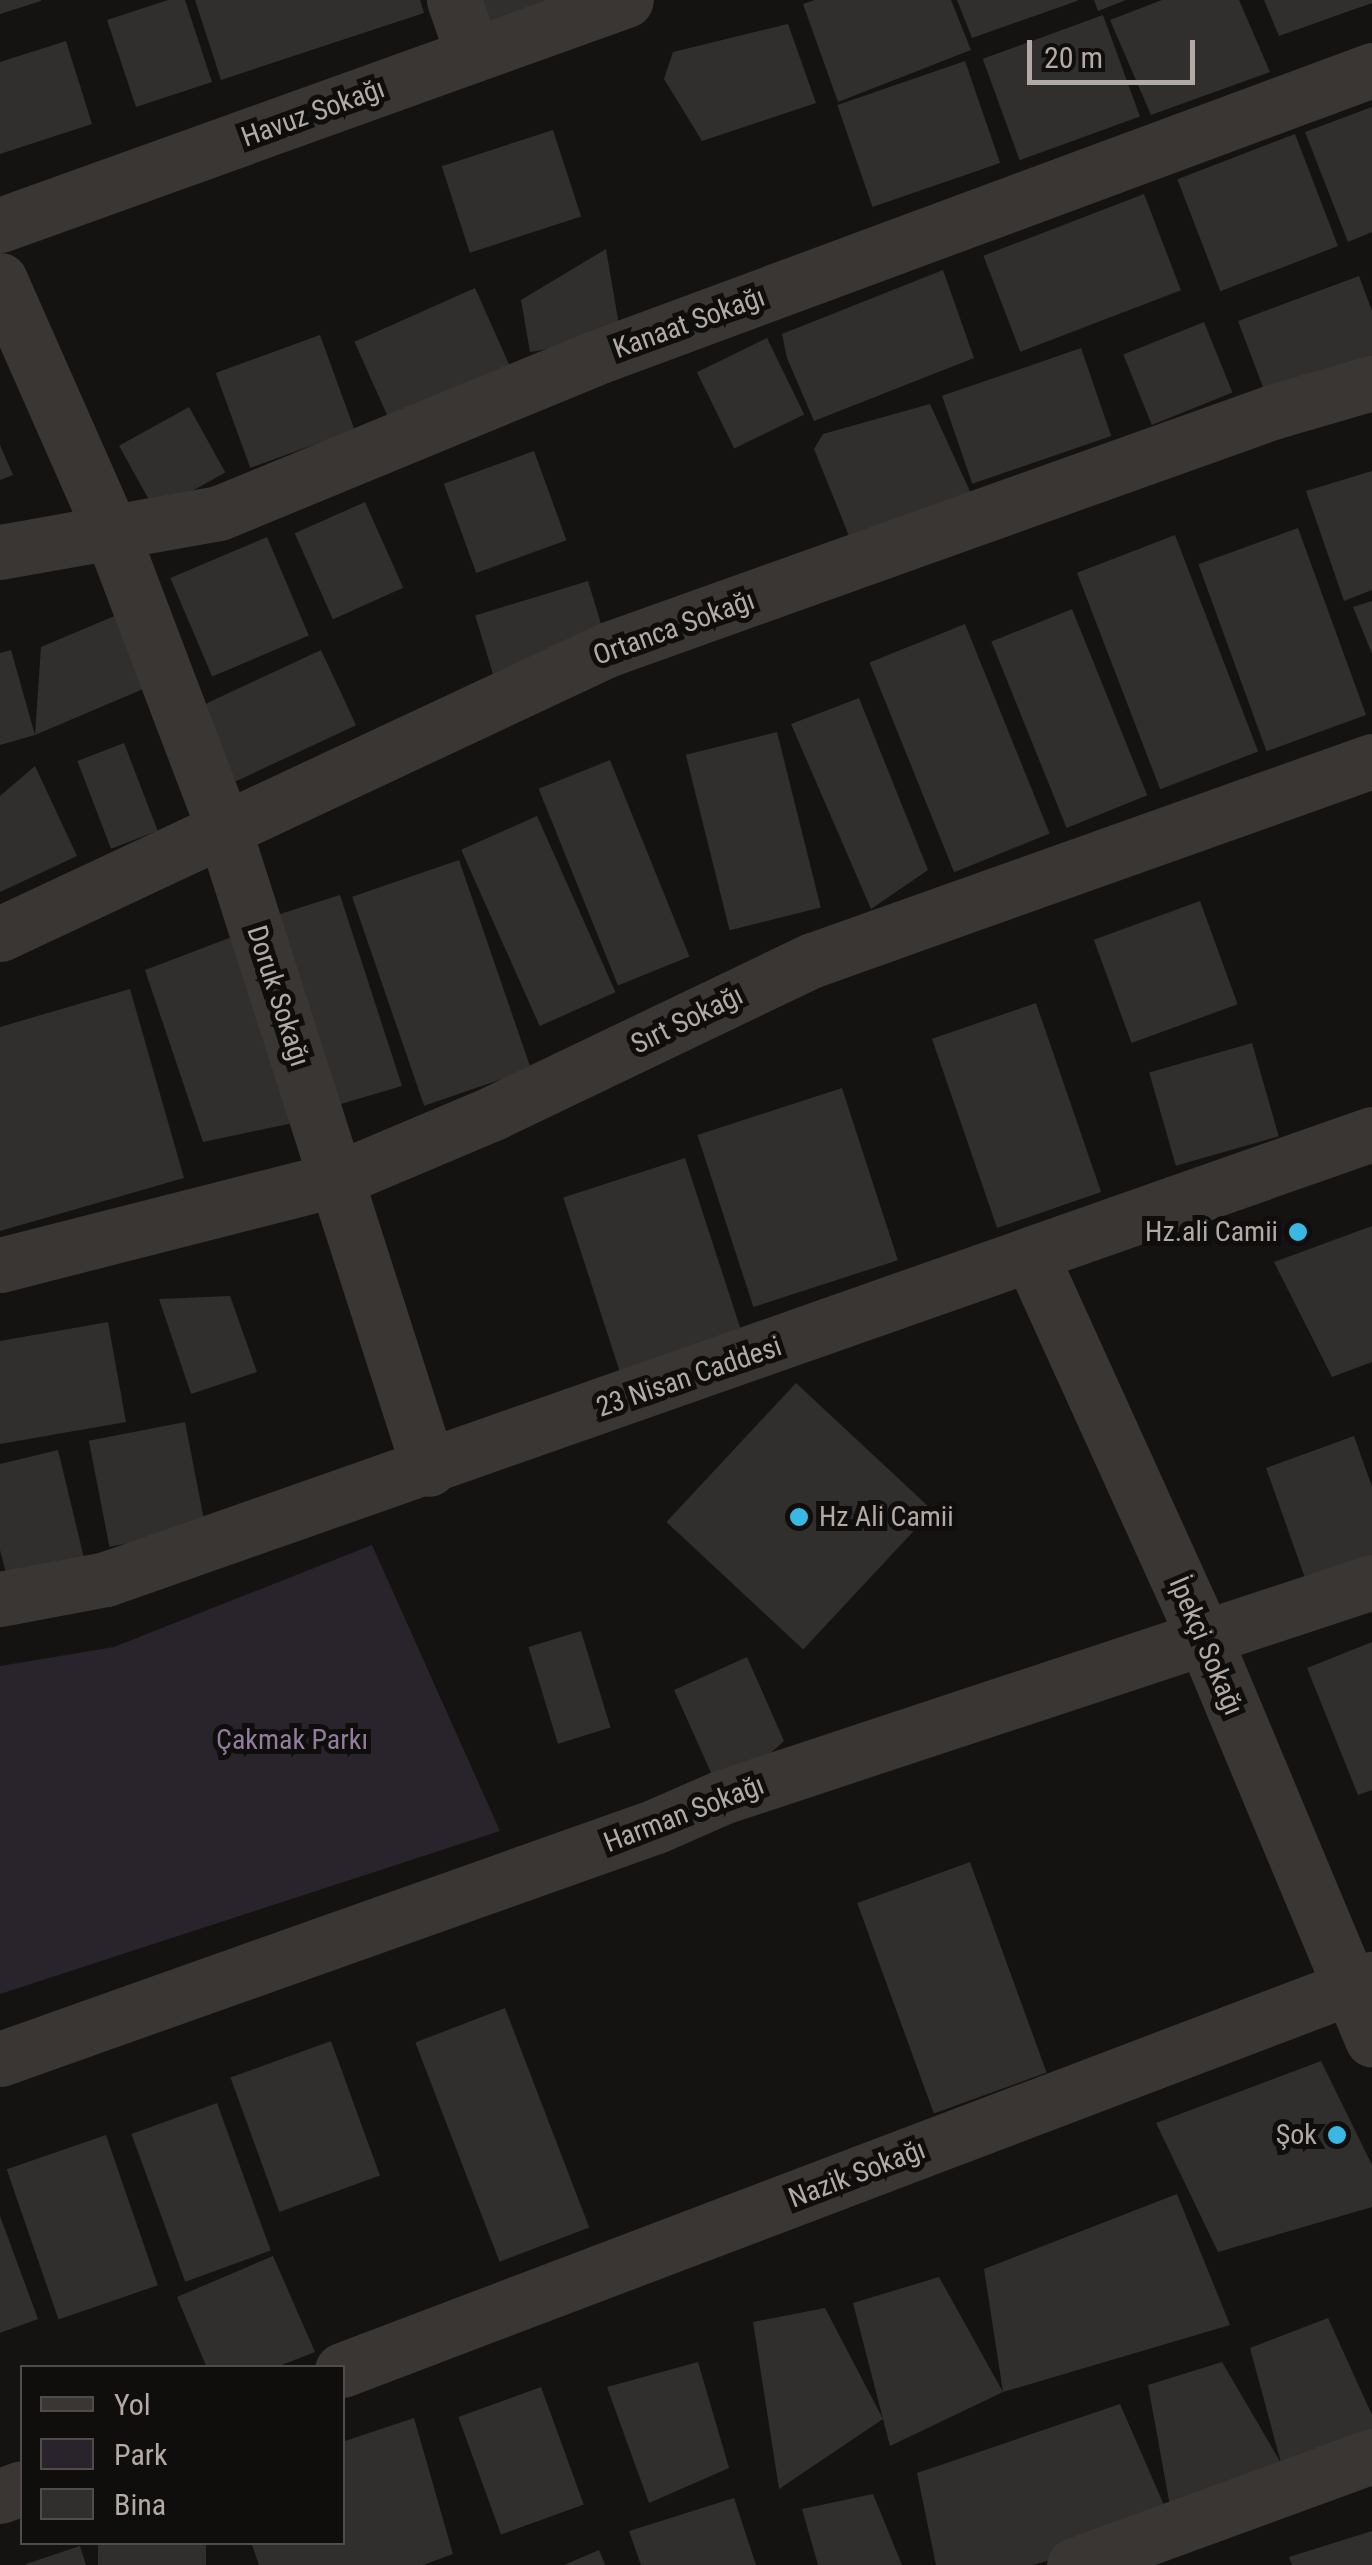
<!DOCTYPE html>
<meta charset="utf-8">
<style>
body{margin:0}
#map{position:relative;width:1372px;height:2565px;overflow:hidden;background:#141312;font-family:"Roboto Condensed",sans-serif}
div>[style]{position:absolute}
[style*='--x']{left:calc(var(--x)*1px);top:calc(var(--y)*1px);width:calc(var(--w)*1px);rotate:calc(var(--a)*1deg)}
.green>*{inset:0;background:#29232b}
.building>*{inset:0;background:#302f2d;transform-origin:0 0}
.minor>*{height:55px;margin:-27.5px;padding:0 27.5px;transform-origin:27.5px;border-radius:27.5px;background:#393634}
.dots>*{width:28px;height:28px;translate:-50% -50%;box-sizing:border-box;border:5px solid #0f0e0d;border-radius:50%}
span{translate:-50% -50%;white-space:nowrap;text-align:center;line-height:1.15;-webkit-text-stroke:10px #0f0e0d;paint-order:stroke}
.street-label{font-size:28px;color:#b3a9a5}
.poi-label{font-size:28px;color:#b3a9a5}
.right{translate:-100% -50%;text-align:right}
.left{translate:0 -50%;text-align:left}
.park-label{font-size:28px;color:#927d9d}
.legend{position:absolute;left:20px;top:2365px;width:325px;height:180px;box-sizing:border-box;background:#0f0e0d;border:2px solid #514c4a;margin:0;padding:12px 18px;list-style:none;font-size:30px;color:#b3a9a5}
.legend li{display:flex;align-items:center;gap:20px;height:50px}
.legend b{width:50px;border:2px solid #514c4a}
.scale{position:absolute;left:1027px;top:40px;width:168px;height:45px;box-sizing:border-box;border:5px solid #b3a9a5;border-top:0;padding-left:12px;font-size:30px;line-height:35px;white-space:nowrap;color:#b3a9a5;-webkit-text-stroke:8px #0f0e0d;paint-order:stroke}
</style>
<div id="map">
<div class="green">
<div style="clip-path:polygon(372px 1545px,500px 1831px,0 1994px,0 1666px,114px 1647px)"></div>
</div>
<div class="building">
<div style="clip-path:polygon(0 0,41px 0,41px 1px,0 14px)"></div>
<div style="clip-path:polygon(168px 0,185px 0,212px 82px,136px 107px,107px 20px)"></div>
<div style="clip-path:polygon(195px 0,420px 0,424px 13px,221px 80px)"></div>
<div style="clip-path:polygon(469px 0,562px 0,480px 29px)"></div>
<div style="clip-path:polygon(815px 0,951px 0,971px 50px,838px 102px,803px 4px)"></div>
<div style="clip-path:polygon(957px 0,1077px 0,1077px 1px,972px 38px)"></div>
<div style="clip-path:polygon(1094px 0,1126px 0,1098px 11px)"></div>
<div style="clip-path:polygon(1162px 0,1239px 0,1270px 72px,1151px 115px,1110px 20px)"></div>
<div style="clip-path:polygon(1264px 0,1372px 0,1372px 3px,1279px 36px)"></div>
<div style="left:1103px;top:15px;width:108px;height:128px;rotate:70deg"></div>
<div style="clip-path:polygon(788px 24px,816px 103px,702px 141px,664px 79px,673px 52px)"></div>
<div style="clip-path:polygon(66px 41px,92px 124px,0 154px,0 62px)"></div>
<div style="left:965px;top:61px;width:108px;height:135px;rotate:71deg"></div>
<div style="clip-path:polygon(1372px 107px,1372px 232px,1348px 242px,1305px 132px)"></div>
<div style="left:553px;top:130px;width:91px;height:117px;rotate:72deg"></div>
<div style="left:1295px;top:134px;width:120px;height:126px;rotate:69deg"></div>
<div style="left:1144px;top:194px;width:103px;height:172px;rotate:69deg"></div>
<div style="clip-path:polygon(606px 249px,621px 337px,530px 352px,521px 300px)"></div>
<div style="clip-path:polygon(943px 270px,974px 358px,814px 421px,787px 358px,782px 334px)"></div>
<div style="clip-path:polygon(1359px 276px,1372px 311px,1372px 374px,1272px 411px,1238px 321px)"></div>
<div style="left:475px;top:288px;width:94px;height:132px;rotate:66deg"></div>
<div style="left:1204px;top:322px;width:76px;height:87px;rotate:68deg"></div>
<div style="left:320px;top:335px;width:101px;height:111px;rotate:70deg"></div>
<div style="left:767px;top:338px;width:85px;height:78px;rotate:64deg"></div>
<div style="left:1081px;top:348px;width:93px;height:147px;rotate:71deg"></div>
<div style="clip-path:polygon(930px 404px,973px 498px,851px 541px,814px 449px,823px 434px)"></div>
<div style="left:189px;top:407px;width:75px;height:80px;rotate:61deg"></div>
<div style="clip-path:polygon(0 445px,13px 475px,0 480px)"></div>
<div style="left:534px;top:451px;width:95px;height:96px;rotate:70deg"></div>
<div style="clip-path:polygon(1372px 471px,1372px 590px,1344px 601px,1306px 491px)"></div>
<div style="left:365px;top:502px;width:94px;height:77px;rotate:66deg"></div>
<div style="left:1298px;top:528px;width:199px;height:106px;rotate:70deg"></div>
<div style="left:1175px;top:535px;width:232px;height:105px;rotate:69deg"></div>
<div style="left:267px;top:537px;width:107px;height:105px;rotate:67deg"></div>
<div style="left:588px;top:581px;width:71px;height:118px;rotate:73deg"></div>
<div style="clip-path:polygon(1372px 601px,1372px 654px,1353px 607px)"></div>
<div style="clip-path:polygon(131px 609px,162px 681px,35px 735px,41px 647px)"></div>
<div style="left:1072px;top:609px;width:201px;height:87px;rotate:68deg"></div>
<div style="left:965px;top:624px;width:226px;height:103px;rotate:68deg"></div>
<div style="clip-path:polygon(11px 650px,35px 735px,0 745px,0 653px)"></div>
<div style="left:321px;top:650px;width:83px;height:133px;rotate:65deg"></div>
<div style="clip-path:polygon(859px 698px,928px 870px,871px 909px,791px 724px)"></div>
<div style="left:777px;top:732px;width:181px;height:94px;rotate:76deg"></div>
<div style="left:124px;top:743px;width:94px;height:50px;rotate:69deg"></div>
<div style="left:610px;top:760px;width:212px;height:77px;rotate:68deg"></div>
<div style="clip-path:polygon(35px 766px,77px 856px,0 892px,0 796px)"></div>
<div style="left:537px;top:816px;width:193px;height:83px;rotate:66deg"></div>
<div style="left:459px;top:860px;width:221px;height:113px;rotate:71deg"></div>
<div style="clip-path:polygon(340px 895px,402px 1086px,334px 1106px,261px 920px)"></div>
<div style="left:1200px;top:901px;width:110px;height:113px;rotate:70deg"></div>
<div style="clip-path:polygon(237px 935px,307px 1120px,203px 1142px,145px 970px)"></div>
<div style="clip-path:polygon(130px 989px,184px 1178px,0 1231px,0 1027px)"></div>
<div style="left:1036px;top:1003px;width:200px;height:110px;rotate:71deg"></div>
<div style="left:1252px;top:1043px;width:97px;height:107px;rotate:74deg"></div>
<div style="left:842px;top:1088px;width:181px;height:152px;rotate:72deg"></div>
<div style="left:685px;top:1158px;width:192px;height:128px;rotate:72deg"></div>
<div style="clip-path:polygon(1372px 1226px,1372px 1362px,1332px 1377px,1274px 1262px)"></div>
<div style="clip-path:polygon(230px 1296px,257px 1372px,191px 1394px,159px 1299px)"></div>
<div style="clip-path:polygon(108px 1322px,126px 1422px,0 1444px,0 1341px)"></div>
<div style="left:796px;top:1383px;width:187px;height:190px;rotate:43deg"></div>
<div style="left:185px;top:1422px;width:108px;height:98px;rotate:79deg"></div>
<div style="clip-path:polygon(1354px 1436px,1372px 1487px,1372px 1570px,1310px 1592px,1266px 1468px)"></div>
<div style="clip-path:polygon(58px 1450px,84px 1558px,7px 1577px,0 1550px,0 1464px)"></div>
<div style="left:581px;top:1631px;width:101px;height:55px;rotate:73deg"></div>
<div style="clip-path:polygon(1372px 1642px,1372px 1790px,1358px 1795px,1307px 1668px)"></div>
<div style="clip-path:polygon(747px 1657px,784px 1741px,722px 1797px,674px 1690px)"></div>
<div style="left:970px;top:1862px;width:224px;height:120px;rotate:70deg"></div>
<div style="left:505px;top:2008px;width:235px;height:96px;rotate:69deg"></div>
<div style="left:331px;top:2041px;width:143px;height:107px;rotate:70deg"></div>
<div style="clip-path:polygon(1321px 2061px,1372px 2165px,1372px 2207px,1218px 2252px,1156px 2123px)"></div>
<div style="left:217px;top:2103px;width:157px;height:91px;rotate:70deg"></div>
<div style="left:106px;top:2135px;width:159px;height:105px;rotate:71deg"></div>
<div style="clip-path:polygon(1177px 2194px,1230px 2325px,1003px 2392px,890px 2446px,853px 2303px,939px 2277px,1003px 2392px,984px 2269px)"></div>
<div style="clip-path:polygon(0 2216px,38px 2319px,0 2333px)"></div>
<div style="clip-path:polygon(273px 2256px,315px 2352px,274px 2368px,207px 2368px,177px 2297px)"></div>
<div style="clip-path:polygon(825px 2308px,883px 2419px,779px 2489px,753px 2322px)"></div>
<div style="clip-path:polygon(1328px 2318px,1372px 2415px,1372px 2452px,1281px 2463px,1250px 2348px)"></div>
<div style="clip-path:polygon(698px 2362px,729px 2468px,649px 2503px,607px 2387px)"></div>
<div style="clip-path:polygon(1222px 2362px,1281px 2463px,1174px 2528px,1032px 2565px,936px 2565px,917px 2473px,1120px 2404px,1174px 2528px,1148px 2385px)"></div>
<div style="left:541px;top:2387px;width:125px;height:88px;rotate:70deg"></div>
<div style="clip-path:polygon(414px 2418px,453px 2554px,423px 2565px,259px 2565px,251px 2542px,342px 2542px,342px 2442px)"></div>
<div style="clip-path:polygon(873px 2494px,902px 2565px,818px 2565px,802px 2509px)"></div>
<div style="clip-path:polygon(734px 2498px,756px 2565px,641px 2565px,629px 2531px)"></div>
<div style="clip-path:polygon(1372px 2531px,1372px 2565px,1292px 2565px,1289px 2557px)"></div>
<div style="left:98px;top:2542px;width:108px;height:24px"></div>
<div style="clip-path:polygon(80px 2546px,86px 2565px,26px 2565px,26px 2564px)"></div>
<div style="clip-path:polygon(599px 2550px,605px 2565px,564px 2565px)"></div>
</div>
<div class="minor">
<div style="--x:454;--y:0;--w:58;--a:70.9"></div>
<div style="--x:0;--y:225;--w:665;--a:-19.77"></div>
<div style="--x:0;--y:280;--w:272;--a:66.2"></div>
<div style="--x:110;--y:529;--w:319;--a:69.2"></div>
<div style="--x:223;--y:827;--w:674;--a:72.21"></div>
<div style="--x:0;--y:552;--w:222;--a:-10.1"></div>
<div style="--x:219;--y:513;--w:404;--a:-22.4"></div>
<div style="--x:592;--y:359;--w:832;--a:-20.33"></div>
<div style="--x:0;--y:934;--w:672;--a:-25.08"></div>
<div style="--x:609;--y:649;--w:704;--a:-19.67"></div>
<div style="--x:1272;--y:412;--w:104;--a:-16.2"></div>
<div style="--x:1031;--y:1256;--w:422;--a:65.6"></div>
<div style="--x:1205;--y:1640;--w:433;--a:67.3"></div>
<div style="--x:0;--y:1265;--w:348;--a:-14.3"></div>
<div style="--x:337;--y:1179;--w:169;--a:-22.9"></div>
<div style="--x:493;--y:1113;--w:355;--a:-25.6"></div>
<div style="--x:813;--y:960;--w:593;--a:-19.6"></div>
<div style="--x:0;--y:1599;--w:108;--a:-10.7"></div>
<div style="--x:106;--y:1579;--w:1342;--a:-19.37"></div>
<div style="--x:0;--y:2059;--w:696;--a:-19.55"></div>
<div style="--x:656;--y:1826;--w:72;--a:-23.7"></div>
<div style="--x:722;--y:1797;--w:685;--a:-18.3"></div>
<div style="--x:342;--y:2370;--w:1102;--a:-20.79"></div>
<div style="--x:0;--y:2496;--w:23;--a:-20"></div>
<div style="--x:1074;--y:2565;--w:317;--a:-20.1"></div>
</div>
<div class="dots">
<div style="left:1298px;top:1232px;background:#3bb7e3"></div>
<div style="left:799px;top:1517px;background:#3bb7e3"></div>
<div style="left:1337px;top:2135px;background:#3bb7e3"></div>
</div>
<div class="street-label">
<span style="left:313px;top:113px;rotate:-20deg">Havuz Sokağı</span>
<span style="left:689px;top:323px;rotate:-20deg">Kanaat Sokağı</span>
<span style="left:674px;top:628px;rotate:-20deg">Ortanca Sokağı</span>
<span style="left:278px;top:996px;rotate:72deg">Doruk Sokağı</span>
<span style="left:687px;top:1020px;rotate:-26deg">Sırt Sokağı</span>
<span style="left:689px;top:1377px;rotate:-19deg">23 Nisan Caddesi</span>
<span style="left:1206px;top:1646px;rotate:67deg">İpekçi Sokağı</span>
<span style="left:684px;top:1814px;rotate:-21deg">Harman Sokağı</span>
<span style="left:857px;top:2174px;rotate:-21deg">Nazik Sokağı</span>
</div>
<div class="poi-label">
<span class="right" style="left:1278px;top:1232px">Hz.ali Camii</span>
<span class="left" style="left:819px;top:1517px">Hz Ali Camii</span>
<span class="right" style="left:1317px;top:2135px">Şok</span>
</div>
<div class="park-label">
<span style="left:292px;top:1740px">Çakmak Parkı</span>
</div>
<ul class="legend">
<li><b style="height:12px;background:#393634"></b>Yol</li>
<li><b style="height:28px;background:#29232b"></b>Park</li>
<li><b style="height:28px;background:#302f2d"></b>Bina</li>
</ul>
<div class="scale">20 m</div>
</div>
